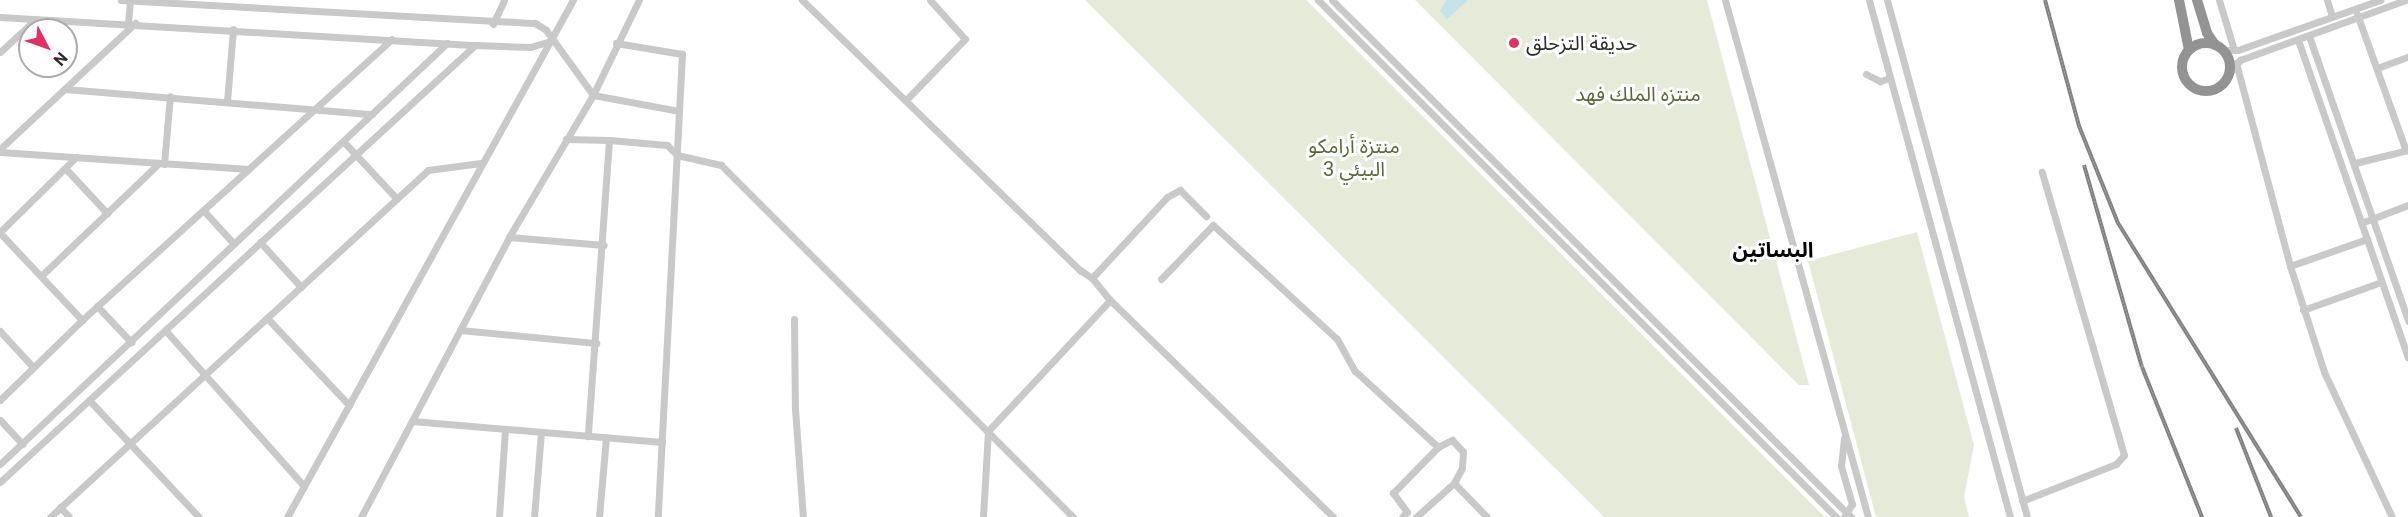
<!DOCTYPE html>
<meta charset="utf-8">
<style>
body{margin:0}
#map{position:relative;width:2408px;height:517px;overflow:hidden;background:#fff;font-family:Roboto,"Noto Sans Arabic",sans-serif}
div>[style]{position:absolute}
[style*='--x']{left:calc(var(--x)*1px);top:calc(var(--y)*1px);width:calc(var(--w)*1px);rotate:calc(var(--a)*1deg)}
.green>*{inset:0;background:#e6ead9}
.water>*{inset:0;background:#c5e4ea}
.minor>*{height:7px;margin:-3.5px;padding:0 3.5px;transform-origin:3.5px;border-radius:3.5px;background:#c9c9c9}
.highway>*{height:10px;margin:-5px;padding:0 5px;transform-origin:5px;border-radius:5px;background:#939393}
.highway>.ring{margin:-5px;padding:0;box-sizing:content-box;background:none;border:10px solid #939393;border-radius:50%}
.rail>*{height:4px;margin-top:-2px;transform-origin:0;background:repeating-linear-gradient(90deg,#fff 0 4.5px,#818181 0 9px);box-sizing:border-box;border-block:2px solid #818181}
.dots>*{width:16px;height:16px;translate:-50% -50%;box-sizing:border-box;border:3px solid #fff;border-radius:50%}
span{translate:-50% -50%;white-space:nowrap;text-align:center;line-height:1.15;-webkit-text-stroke:6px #fff;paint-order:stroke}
.poi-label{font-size:20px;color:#2c2c2c}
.left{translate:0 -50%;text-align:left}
.park-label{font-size:20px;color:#5a673a}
.neighbourhood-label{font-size:21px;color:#000;font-weight:700}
.north{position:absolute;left:18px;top:18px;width:60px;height:60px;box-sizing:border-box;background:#fff;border:2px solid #ababab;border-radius:50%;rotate:131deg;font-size:16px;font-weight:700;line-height:24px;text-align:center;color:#2c2c2c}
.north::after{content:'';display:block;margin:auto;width:21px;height:27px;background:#e42e64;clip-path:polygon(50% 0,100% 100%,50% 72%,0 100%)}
</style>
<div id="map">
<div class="green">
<div style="clip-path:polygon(1085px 0,1306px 0,1825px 517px,1604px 517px)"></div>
<div style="clip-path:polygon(1415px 0,1707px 0,1809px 385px,1799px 385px)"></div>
<div style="clip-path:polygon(1917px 232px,1974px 445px,1964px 497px,1969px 517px,1876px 517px,1808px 261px)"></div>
</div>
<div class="water">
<div style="clip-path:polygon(1446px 0,1468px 0,1447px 19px,1440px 11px)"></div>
</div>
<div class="minor">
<div style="--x:121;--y:0;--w:415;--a:3.2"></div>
<div style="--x:535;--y:23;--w:13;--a:32"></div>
<div style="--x:546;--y:30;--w:80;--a:54.1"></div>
<div style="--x:593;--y:95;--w:87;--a:10.5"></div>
<div style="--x:802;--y:0;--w:388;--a:44.2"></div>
<div style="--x:1080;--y:270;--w:14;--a:34"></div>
<div style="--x:1092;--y:278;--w:28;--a:51"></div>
<div style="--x:1110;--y:300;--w:311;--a:44.2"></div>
<div style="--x:1318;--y:0;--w:732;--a:44.94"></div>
<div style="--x:1332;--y:0;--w:733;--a:44.89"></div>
<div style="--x:1725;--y:0;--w:536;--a:74.54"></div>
<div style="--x:1869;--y:0;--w:536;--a:74.74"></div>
<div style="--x:1887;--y:0;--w:536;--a:74.85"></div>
<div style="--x:2219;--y:0;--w:52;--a:73.3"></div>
<div style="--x:2327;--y:0;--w:17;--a:73"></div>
<div style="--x:2357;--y:14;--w:145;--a:70.3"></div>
<div style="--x:0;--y:17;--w:476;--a:3.4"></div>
<div style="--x:475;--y:45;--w:55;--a:2.1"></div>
<div style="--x:530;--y:47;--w:22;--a:-16"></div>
<div style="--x:128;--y:23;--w:22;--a:-85"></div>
<div style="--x:493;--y:24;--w:26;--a:-65"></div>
<div style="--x:2309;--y:36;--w:302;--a:70.8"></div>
<div style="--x:2298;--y:40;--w:336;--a:70.9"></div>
<div style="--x:616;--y:43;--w:67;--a:9.5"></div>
<div style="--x:682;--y:54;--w:464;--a:93"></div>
<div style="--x:2223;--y:50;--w:15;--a:0"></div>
<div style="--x:2238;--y:50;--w:151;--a:-19.4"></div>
<div style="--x:0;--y:52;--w:49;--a:-42.5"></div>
<div style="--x:2236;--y:63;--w:210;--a:75.1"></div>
<div style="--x:2290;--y:266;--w:111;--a:72.2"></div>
<div style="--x:2324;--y:372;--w:160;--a:64.9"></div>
<div style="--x:2377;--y:68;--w:33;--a:-20"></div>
<div style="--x:2230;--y:72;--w:16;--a:-50"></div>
<div style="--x:2240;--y:60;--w:177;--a:-19.9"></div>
<div style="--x:1866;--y:74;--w:16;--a:27"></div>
<div style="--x:1880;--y:81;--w:10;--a:-17"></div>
<div style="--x:65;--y:89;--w:308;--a:4.7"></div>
<div style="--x:906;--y:100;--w:85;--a:-46"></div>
<div style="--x:965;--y:39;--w:52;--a:-131.9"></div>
<div style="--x:227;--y:101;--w:72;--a:-85.2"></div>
<div style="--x:566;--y:139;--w:43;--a:1.3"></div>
<div style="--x:609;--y:140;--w:297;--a:94.1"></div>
<div style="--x:609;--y:140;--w:58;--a:4.9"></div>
<div style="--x:667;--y:145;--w:14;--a:45"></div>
<div style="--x:677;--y:155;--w:45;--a:12.8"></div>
<div style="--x:721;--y:165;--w:498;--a:45"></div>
<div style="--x:343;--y:141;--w:79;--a:47"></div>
<div style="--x:0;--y:149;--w:185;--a:-43"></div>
<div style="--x:0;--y:152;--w:249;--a:3.9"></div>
<div style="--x:2355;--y:163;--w:55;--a:-13.8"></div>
<div style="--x:164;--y:164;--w:68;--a:-85"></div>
<div style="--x:65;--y:168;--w:62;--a:47"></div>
<div style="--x:203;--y:210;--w:46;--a:47.6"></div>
<div style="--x:2361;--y:223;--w:50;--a:-21"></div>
<div style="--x:0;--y:232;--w:107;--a:-44.6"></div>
<div style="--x:0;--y:233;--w:120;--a:46.7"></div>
<div style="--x:509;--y:237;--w:95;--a:4.8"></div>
<div style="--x:260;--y:242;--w:61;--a:47.7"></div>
<div style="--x:2290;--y:266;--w:82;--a:-19.3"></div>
<div style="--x:42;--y:275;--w:162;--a:-43.7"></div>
<div style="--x:1092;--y:278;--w:110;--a:-47.2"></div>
<div style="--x:1167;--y:197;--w:15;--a:-28"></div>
<div style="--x:1180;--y:190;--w:37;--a:45"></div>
<div style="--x:1161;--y:279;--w:75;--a:-46.1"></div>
<div style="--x:1213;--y:225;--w:168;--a:42.6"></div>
<div style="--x:1337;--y:339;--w:37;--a:61"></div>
<div style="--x:1355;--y:371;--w:113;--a:42.5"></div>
<div style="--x:97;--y:306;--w:50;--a:46.6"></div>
<div style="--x:2303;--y:310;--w:83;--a:-19.7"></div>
<div style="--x:267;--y:318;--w:120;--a:46.7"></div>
<div style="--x:794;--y:319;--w:90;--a:89.4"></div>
<div style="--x:795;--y:409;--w:108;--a:85.8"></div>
<div style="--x:165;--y:330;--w:209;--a:48.3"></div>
<div style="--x:460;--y:330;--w:137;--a:5.5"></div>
<div style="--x:0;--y:331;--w:49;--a:47.5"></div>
<div style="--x:0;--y:400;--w:115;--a:-44.3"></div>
<div style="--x:82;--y:320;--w:418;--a:-42.2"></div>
<div style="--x:89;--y:400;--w:161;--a:46.8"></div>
<div style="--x:0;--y:420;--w:33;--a:47"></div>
<div style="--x:412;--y:421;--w:251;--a:4.8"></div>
<div style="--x:1844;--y:438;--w:28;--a:96"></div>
<div style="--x:1841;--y:466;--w:40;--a:74"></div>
<div style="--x:1852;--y:504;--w:15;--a:122"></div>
<div style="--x:0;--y:464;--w:614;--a:-43.28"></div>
<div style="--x:0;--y:482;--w:645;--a:-42.61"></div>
<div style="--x:1454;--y:483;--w:47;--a:45.9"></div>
<div style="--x:2022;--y:501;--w:101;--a:-21.5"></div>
<div style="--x:2116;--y:464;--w:12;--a:-48"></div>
<div style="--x:2124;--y:455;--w:295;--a:-106.2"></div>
<div style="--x:60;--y:507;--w:13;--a:48"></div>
<div style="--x:50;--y:517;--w:513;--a:-42.55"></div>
<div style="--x:428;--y:170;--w:53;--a:-7.5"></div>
<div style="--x:287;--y:517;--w:591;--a:-61.05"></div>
<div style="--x:361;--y:517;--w:317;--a:-62.1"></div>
<div style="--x:509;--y:237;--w:165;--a:-59.4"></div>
<div style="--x:593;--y:95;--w:106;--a:-64.2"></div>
<div style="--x:499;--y:517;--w:88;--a:-86.1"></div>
<div style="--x:534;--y:517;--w:85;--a:-85.3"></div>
<div style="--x:599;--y:517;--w:80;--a:-85"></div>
<div style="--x:983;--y:517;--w:86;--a:-86.7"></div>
<div style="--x:988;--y:431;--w:179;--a:-47"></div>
<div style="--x:1402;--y:517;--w:7;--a:-45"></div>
<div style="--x:1407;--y:512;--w:24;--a:-126"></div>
<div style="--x:1393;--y:493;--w:64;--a:-45.6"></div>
<div style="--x:1438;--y:447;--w:16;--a:-27"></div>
<div style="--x:1452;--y:440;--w:16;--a:47"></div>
<div style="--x:1463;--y:452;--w:16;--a:94"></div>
<div style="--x:1462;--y:468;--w:17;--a:118"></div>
<div style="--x:1454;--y:483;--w:51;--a:138.2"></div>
</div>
<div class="highway">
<div style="--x:2179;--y:0;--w:51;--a:78.7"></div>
<div style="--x:2197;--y:0;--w:34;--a:73"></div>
<div style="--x:2207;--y:33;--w:14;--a:56"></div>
<div class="ring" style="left:2182px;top:43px;width:38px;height:38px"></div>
</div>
<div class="rail">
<div style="--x:2045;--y:0;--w:131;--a:74.9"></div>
<div style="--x:2079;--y:126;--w:105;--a:68.1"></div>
<div style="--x:2118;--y:223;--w:346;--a:58.1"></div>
<div style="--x:2084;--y:165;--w:210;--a:74"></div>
<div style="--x:2142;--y:367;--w:162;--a:68.2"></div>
<div style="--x:2236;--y:428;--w:96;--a:68.5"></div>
</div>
<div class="dots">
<div style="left:1514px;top:43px;background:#e42e64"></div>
</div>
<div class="poi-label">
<span class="left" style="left:1526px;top:43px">حديقة التزحلق</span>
</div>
<div class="park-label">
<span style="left:1638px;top:94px">منتزه الملك فهد</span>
<span style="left:1354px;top:158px">منتزة أرامكو<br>البيئي 3</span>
</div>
<div class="neighbourhood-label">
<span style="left:1773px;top:250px">البساتين</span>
</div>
<div class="north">N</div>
</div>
